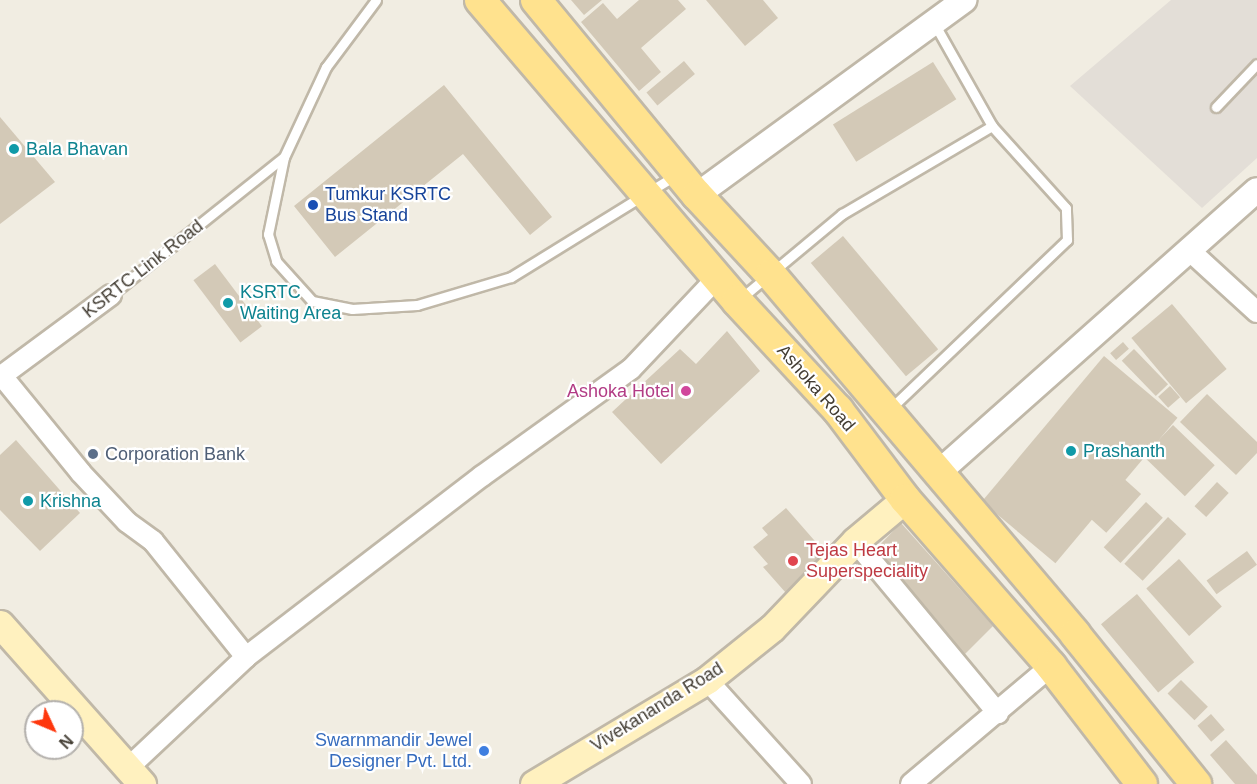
<!DOCTYPE html>
<style>
body{margin:0}
#map{position:relative;width:1257px;height:784px;overflow:hidden;background:#f1ede2;font-family:Helvetica,sans-serif}
div>[style]{position:absolute}
[style*='--x']{left:calc(var(--x)*1px);top:calc(var(--y)*1px);width:calc(var(--w)*1px);rotate:calc(var(--a)*1deg)}
.industrial>*{inset:0;background:#e3ded7}
.building>*{inset:0;background:#d3c9b7;transform-origin:0 0}
.roads{filter:drop-shadow(2px 0 #c0b8a8) drop-shadow(-2px 0 #c0b8a8) drop-shadow(0 2px #c0b8a8) drop-shadow(0 -2px #c0b8a8)}
.service>*{height:9px;margin:-4.5px;padding:0 4.5px;transform-origin:4.5px;border-radius:4.5px;background:#fff}
.minor>*{height:20px;margin:-10px;padding:0 10px;transform-origin:10px;border-radius:10px;background:#fff}
.tertiary>*{height:24px;margin:-12px;padding:0 12px;transform-origin:12px;border-radius:12px;background:#fff}
.secondary>*{height:27px;margin:-13.5px;padding:0 13.5px;transform-origin:13.5px;border-radius:13.5px;background:#fff1bf}
.primary>*{height:30px;margin:-15px;padding:0 15px;transform-origin:15px;border-radius:15px;background:#ffe28e}
.dots>*{width:16px;height:16px;translate:-50% -50%;box-sizing:border-box;border:3px solid #fff;border-radius:50%}
span{translate:-50% -50%;white-space:nowrap;text-align:center;line-height:1.15;-webkit-text-stroke:4.5px #fff;paint-order:stroke}
.culture-label{font-size:18px;color:#0d838f}
.left{translate:0 -50%;text-align:left}
.transit-label{font-size:18px;color:#164399}
.street-label{font-size:18px;color:#433d33}
.hotel-label{font-size:18px;color:#b23c85}
.right{translate:-100% -50%;text-align:right}
.service-label{font-size:18px;color:#4e5e75}
.health-label{font-size:18px;color:#be3a42}
.shop-label{font-size:18px;color:#366cbe}
.north{position:absolute;left:24px;top:700px;width:60px;height:60px;box-sizing:border-box;background:#fff;border:2px solid #b4b1ad;border-radius:50%;rotate:134deg;font-size:16px;font-weight:700;line-height:24px;text-align:center;color:#433d33}
.north::after{content:'';display:block;margin:auto;width:21px;height:27px;background:#fe370d;clip-path:polygon(50% 0,100% 100%,50% 72%,0 100%)}
</style>
<div id="map">
<div class="industrial">
<div style="clip-path:polygon(1171px 0,1257px 0,1257px 158px,1202px 208px,1070px 86px)"></div>
</div>
<div class="building">
<div style="clip-path:polygon(571px 0,602px 0,584px 15px)"></div>
<div style="clip-path:polygon(639px 0,678px 0,686px 9px,641px 48px,661px 72px,639px 91px,581px 22px,603px 3px,617px 19px)"></div>
<div style="clip-path:polygon(706px 0,763px 0,778px 18px,745px 46px)"></div>
<div style="left:684px;top:61px;width:17px;height:49px;rotate:50deg"></div>
<div style="left:933px;top:62px;width:44px;height:118px;rotate:58deg"></div>
<div style="clip-path:polygon(444px 85px,552px 217px,530px 235px,463px 154px,335px 257px,294px 206px)"></div>
<div style="clip-path:polygon(0 117px,55px 182px,0 224px)"></div>
<div style="left:843px;top:236px;width:148px;height:42px;rotate:50deg"></div>
<div style="left:215px;top:264px;width:78px;height:27px;rotate:53deg"></div>
<div style="left:1172px;top:304px;width:85px;height:53px;rotate:50deg"></div>
<div style="clip-path:polygon(727px 331px,760px 371px,661px 464px,612px 412px,680px 349px,696px 364px)"></div>
<div style="left:1123px;top:342px;width:9px;height:17px;rotate:49deg"></div>
<div style="left:1134px;top:349px;width:49px;height:17px;rotate:46deg"></div>
<div style="left:1104px;top:356px;width:96px;height:190px;rotate:40deg"></div>
<div style="left:1170px;top:386px;width:15px;height:16px;rotate:48deg"></div>
<div style="clip-path:polygon(1207px 394px,1257px 442px,1257px 453px,1236px 475px,1180px 422px)"></div>
<div style="left:1173px;top:425px;width:58px;height:43px;rotate:44deg"></div>
<div style="clip-path:polygon(16px 440px,80px 513px,40px 551px,0 510px,0 455px)"></div>
<div style="left:1121px;top:476px;width:27px;height:52px;rotate:42deg"></div>
<div style="left:1217px;top:482px;width:16px;height:33px;rotate:43deg"></div>
<div style="left:1146px;top:502px;width:23px;height:62px;rotate:43deg"></div>
<div style="clip-path:polygon(786px 508px,828px 556px,786px 593px,763px 567px,768px 564px,753px 547px,768px 535px,762px 528px)"></div>
<div style="left:1168px;top:517px;width:25px;height:64px;rotate:43deg"></div>
<div style="clip-path:polygon(901px 523px,993px 626px,956px 663px,870px 555px)"></div>
<div style="left:1247px;top:551px;width:17px;height:50px;rotate:54deg"></div>
<div style="left:1179px;top:559px;width:64px;height:44px;rotate:48deg"></div>
<div style="left:1137px;top:594px;width:89px;height:47px;rotate:50deg"></div>
<div style="left:1181px;top:680px;width:38px;height:19px;rotate:45deg"></div>
<div style="left:1211px;top:714px;width:21px;height:18px;rotate:49deg"></div>
<div style="clip-path:polygon(1226px 740px,1257px 775px,1257px 784px,1235px 784px,1210px 755px)"></div>
</div>
<div class="roads">
<div class="service">
<div style="--x:376;--y:0;--w:84;--a:126.7"></div>
<div style="--x:326;--y:67;--w:99;--a:115"></div>
<div style="--x:284;--y:157;--w:79;--a:101.7"></div>
<div style="--x:268;--y:234;--w:28;--a:73"></div>
<div style="--x:276;--y:261;--w:54;--a:48"></div>
<div style="--x:312;--y:301;--w:41;--a:11.3"></div>
<div style="--x:352;--y:309;--w:65;--a:-3.5"></div>
<div style="--x:417;--y:305;--w:98;--a:-16.6"></div>
<div style="--x:511;--y:277;--w:194;--a:-31.7"></div>
<div style="--x:1216;--y:107;--w:59;--a:-46.4"></div>
<div style="--x:111;--y:295;--w:221;--a:-38.6"></div>
<div style="--x:740;--y:299;--w:133;--a:-39.8"></div>
<div style="--x:842;--y:214;--w:174;--a:-30.4"></div>
<div style="--x:890;--y:409;--w:245;--a:-43.7"></div>
<div style="--x:1067;--y:240;--w:32;--a:-92"></div>
<div style="--x:1066;--y:208;--w:110;--a:-132.1"></div>
<div style="--x:992;--y:126;--w:118;--a:-119.4"></div>
</div>
<div class="minor">
<div style="--x:1189;--y:250;--w:92;--a:42.4"></div>
<div style="--x:2;--y:376;--w:125;--a:50.8"></div>
<div style="--x:81;--y:473;--w:67;--a:46.8"></div>
<div style="--x:127;--y:522;--w:32;--a:36"></div>
<div style="--x:153;--y:541;--w:149;--a:51.3"></div>
<div style="--x:0;--y:377;--w:138;--a:-36.5"></div>
<div style="--x:855;--y:541;--w:224;--a:50.3"></div>
<div style="--x:707;--y:680;--w:140;--a:47.9"></div>
<div style="--x:128;--y:768;--w:162;--a:-43.2"></div>
<div style="--x:246;--y:657;--w:297;--a:-37.5"></div>
<div style="--x:482;--y:476;--w:183;--a:-35.7"></div>
<div style="--x:631;--y:369;--w:127;--a:-46.6"></div>
<div style="--x:911;--y:784;--w:183;--a:-40.1"></div>
</div>
<div class="tertiary">
<div style="--x:697;--y:195;--w:331;--a:-36.1"></div>
<div style="--x:938;--y:473;--w:426;--a:-41.6"></div>
</div>
<div class="secondary">
<div style="--x:0;--y:624;--w:214;--a:48.4"></div>
<div style="--x:534;--y:784;--w:202;--a:-31"></div>
<div style="--x:707;--y:680;--w:83;--a:-38.7"></div>
<div style="--x:772;--y:628;--w:120;--a:-46.3"></div>
<div style="--x:855;--y:541;--w:65;--a:-40"></div>
</div>
<div class="primary">
<div style="--x:480;--y:0;--w:396;--a:49.5"></div>
<div style="--x:737;--y:301;--w:149;--a:47.2"></div>
<div style="--x:838;--y:410;--w:111;--a:53"></div>
<div style="--x:905;--y:499;--w:222;--a:48.8"></div>
<div style="--x:1051;--y:666;--w:149;--a:52.4"></div>
<div style="--x:536;--y:0;--w:253;--a:50.5"></div>
<div style="--x:697;--y:195;--w:109;--a:47.2"></div>
<div style="--x:771;--y:275;--w:470;--a:49.7"></div>
<div style="--x:1075;--y:634;--w:193;--a:51.1"></div>
</div>
</div>
<div class="dots">
<div style="left:14px;top:149px;background:#0f9aa8"></div>
<div style="left:313px;top:205px;background:#1a4fb4"></div>
<div style="left:228px;top:303px;background:#0f9aa8"></div>
<div style="left:686px;top:391px;background:#d1479c"></div>
<div style="left:1071px;top:451px;background:#0f9aa8"></div>
<div style="left:93px;top:454px;background:#5c6f8a"></div>
<div style="left:28px;top:501px;background:#0f9aa8"></div>
<div style="left:793px;top:561px;background:#e0444e"></div>
<div style="left:484px;top:751px;background:#3f7fe0"></div>
</div>
<div class="culture-label">
<span class="left" style="left:26px;top:149px">Bala Bhavan</span>
<span class="left" style="left:240px;top:303px">KSRTC<br>Waiting Area</span>
<span class="left" style="left:1083px;top:451px">Prashanth</span>
<span class="left" style="left:40px;top:501px">Krishna</span>
</div>
<div class="transit-label">
<span class="left" style="left:325px;top:205px">Tumkur KSRTC<br>Bus Stand</span>
</div>
<div class="street-label">
<span style="left:143px;top:269px;rotate:-38deg">KSRTC Link Road</span>
<span style="left:816px;top:388px;rotate:49deg">Ashoka Road</span>
<span style="left:657px;top:707px;rotate:-32deg">Vivekananda Road</span>
</div>
<div class="hotel-label">
<span class="right" style="left:674px;top:391px">Ashoka Hotel</span>
</div>
<div class="service-label">
<span class="left" style="left:105px;top:454px">Corporation Bank</span>
</div>
<div class="health-label">
<span class="left" style="left:806px;top:561px">Tejas Heart<br>Superspeciality</span>
</div>
<div class="shop-label">
<span class="right" style="left:472px;top:751px">Swarnmandir Jewel<br>Designer Pvt. Ltd.</span>
</div>
<div class="north">N</div>
</div>
